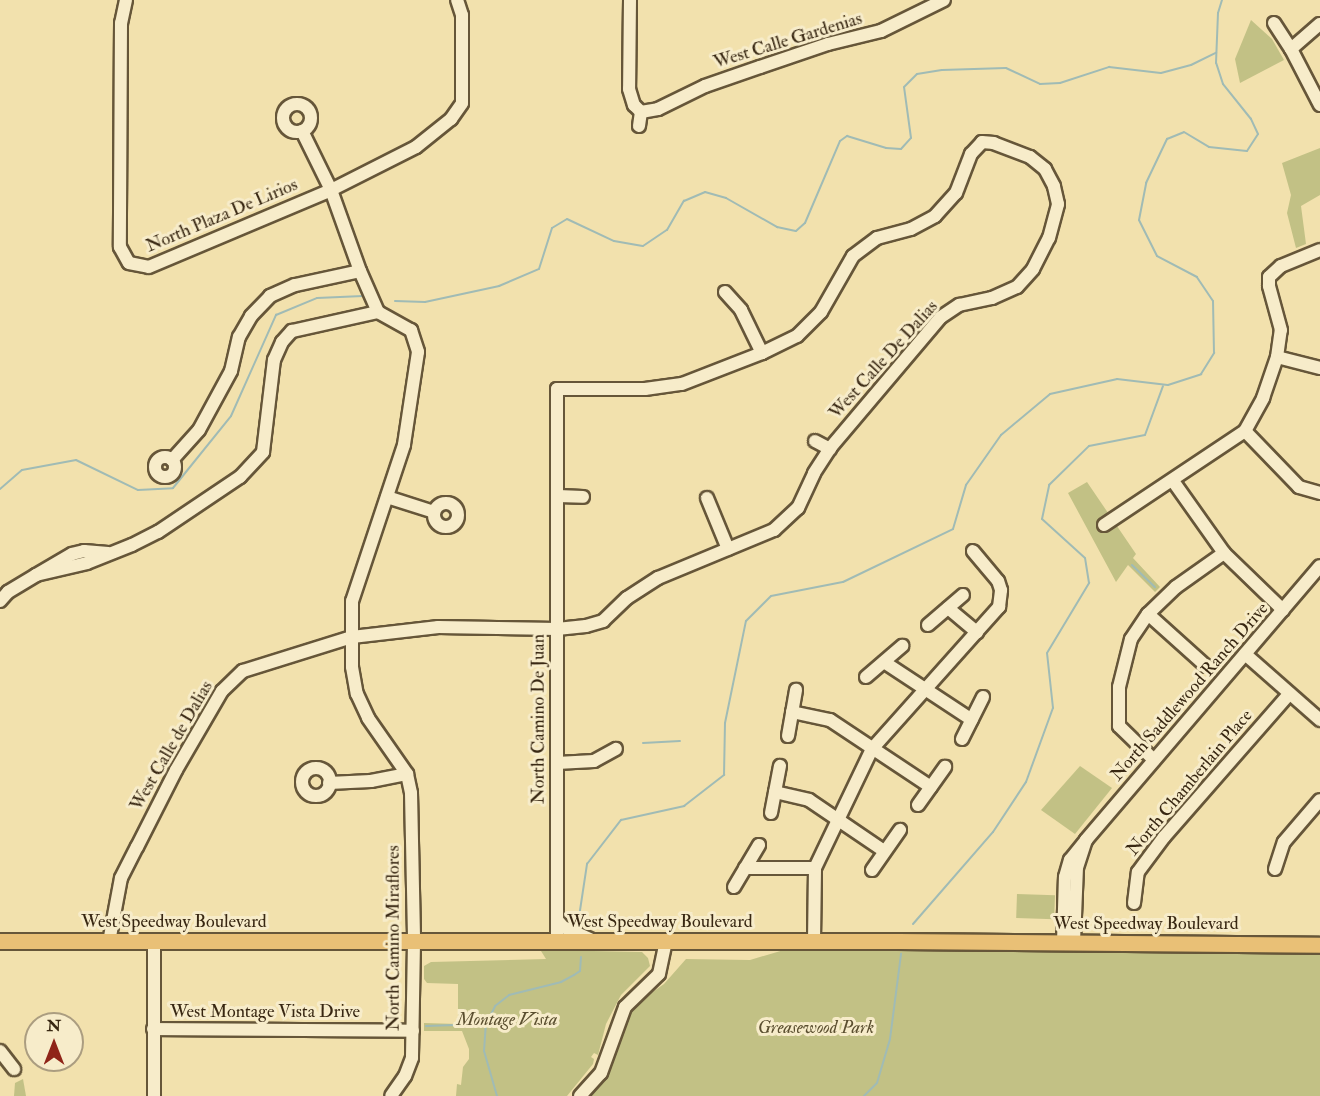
<!DOCTYPE html>
<style>
body{margin:0}
#map{position:relative;width:1320px;height:1096px;overflow:hidden;background:#f2e1ad;font-family:"IM FELL Double Pica",serif}
div>[style]{position:absolute}
[style*='--x']{left:calc(var(--x)*1px);top:calc(var(--y)*1px);width:calc(var(--w)*1px);rotate:calc(var(--a)*1deg)}
.green>*{inset:0;background:#c2c185;transform-origin:0 0}
.stream>*{height:2px;margin:-1px;padding:0 1px;transform-origin:1px;border-radius:1px;background:#a0bbb5}
.roads{filter:drop-shadow(2px 0 #665639) drop-shadow(-2px 0 #665639) drop-shadow(0 2px #665639) drop-shadow(0 -2px #665639)}
.minor>*{height:12px;margin:-6px;padding:0 6px;transform-origin:6px;border-radius:6px;background:#f7ecca}
.minor>.ring{margin:-6px;padding:0;box-sizing:content-box;background:none;border:12px solid #f7ecca;border-radius:50%}
.major>*{height:15px;margin:-7.5px;padding:0 7.5px;transform-origin:7.5px;border-radius:7.5px;background:#e9c076}
span{translate:-50% -50%;white-space:nowrap;text-align:center;line-height:1.15;-webkit-text-stroke:6px #f7ecca;paint-order:stroke}
.street-label{font-size:18px;color:#382712}
.park-label{font-size:18px;color:#5a4e2f;font-style:italic}
.north{position:absolute;left:24px;top:1012px;width:60px;height:60px;box-sizing:border-box;background:#f7ecca;border:2px solid #ab9d80;border-radius:50%;rotate:0deg;font-size:16px;font-weight:700;line-height:24px;text-align:center;color:#382712}
.north::after{content:'';display:block;margin:auto;width:21px;height:27px;background:#8f2418;clip-path:polygon(50% 0,100% 100%,50% 72%,0 100%)}
</style>
<div id="map">
<div class="green">
<div style="clip-path:polygon(1251px 20px,1272px 39px,1284px 60px,1240px 83px,1235px 59px)"></div>
<div style="clip-path:polygon(1320px 148px,1320px 195px,1301px 206px,1306px 244px,1296px 248px,1287px 213px,1291px 195px,1282px 163px)"></div>
<div style="clip-path:polygon(1087px 482px,1136px 554px,1133px 558px,1160px 587px,1155px 592px,1128px 565px,1116px 582px,1068px 493px)"></div>
<div style="clip-path:polygon(1080px 766px,1112px 788px,1075px 834px,1041px 810px)"></div>
<div style="left:1017px;top:894px;width:38px;height:24px;rotate:2deg"></div>
<div style="clip-path:polygon(814px 941px,1320px 949px,1320px 1096px,589px 1096px,612px 1067px,627px 1010px,664px 984px,686px 959px,750px 960px)"></div>
<div style="clip-path:polygon(544px 950px,642px 952px,648px 958px,650px 966px,621px 995px,606px 1024px,598px 1055px,594px 1053px,591px 1057px,594px 1059px,593px 1064px,567px 1096px,456px 1096px,457px 1084px,461px 1085px,463px 1067px,469px 1059px,469px 1049px,462px 1031px,424px 1031px,424px 1023px,458px 1024px,458px 984px,427px 983px,424px 979px,424px 966px,431px 962px,546px 959px,541px 951px)"></div>
<div style="clip-path:polygon(23px 1079px,26px 1096px,14px 1096px,15px 1083px)"></div>
</div>
<div class="stream">
<div style="--x:395;--y:301;--w:30;--a:2"></div>
<div style="--x:425;--y:302;--w:76;--a:-12.2"></div>
<div style="--x:499;--y:286;--w:43;--a:-23"></div>
<div style="--x:539;--y:269;--w:43;--a:-72.4"></div>
<div style="--x:552;--y:228;--w:17;--a:-31"></div>
<div style="--x:567;--y:219;--w:52;--a:25.1"></div>
<div style="--x:614;--y:241;--w:29;--a:10"></div>
<div style="--x:643;--y:246;--w:29;--a:-34"></div>
<div style="--x:667;--y:230;--w:34;--a:-60"></div>
<div style="--x:684;--y:201;--w:23;--a:-23"></div>
<div style="--x:705;--y:192;--w:22;--a:16"></div>
<div style="--x:726;--y:198;--w:59;--a:29.6"></div>
<div style="--x:777;--y:227;--w:19;--a:12"></div>
<div style="--x:796;--y:231;--w:12;--a:-42"></div>
<div style="--x:805;--y:223;--w:89;--a:-66.9"></div>
<div style="--x:840;--y:141;--w:9;--a:-36"></div>
<div style="--x:847;--y:136;--w:41;--a:17.1"></div>
<div style="--x:886;--y:148;--w:15;--a:4"></div>
<div style="--x:901;--y:149;--w:15;--a:-48"></div>
<div style="--x:911;--y:138;--w:51;--a:-97.8"></div>
<div style="--x:904;--y:87;--w:18;--a:-45"></div>
<div style="--x:917;--y:74;--w:25;--a:-9"></div>
<div style="--x:942;--y:70;--w:64;--a:-1.8"></div>
<div style="--x:1006;--y:68;--w:38;--a:25"></div>
<div style="--x:1040;--y:84;--w:20;--a:-3"></div>
<div style="--x:1060;--y:83;--w:52;--a:-18.1"></div>
<div style="--x:1109;--y:67;--w:52;--a:6.6"></div>
<div style="--x:1161;--y:73;--w:31;--a:-15"></div>
<div style="--x:1191;--y:65;--w:28;--a:-26"></div>
<div style="--x:0;--y:489;--w:29;--a:-41"></div>
<div style="--x:22;--y:470;--w:55;--a:-10.5"></div>
<div style="--x:76;--y:460;--w:69;--a:25.8"></div>
<div style="--x:138;--y:490;--w:35;--a:-3"></div>
<div style="--x:173;--y:488;--w:92;--a:-51.1"></div>
<div style="--x:231;--y:416;--w:111;--a:-66"></div>
<div style="--x:276;--y:315;--w:44;--a:-22.5"></div>
<div style="--x:317;--y:298;--w:46;--a:-2.5"></div>
<div style="--x:1132;--y:565;--w:32;--a:44"></div>
<div style="--x:643;--y:743;--w:37;--a:-3"></div>
<div style="--x:579;--y:917;--w:54;--a:-81.4"></div>
<div style="--x:587;--y:864;--w:56;--a:-52.3"></div>
<div style="--x:621;--y:820;--w:65;--a:-12.5"></div>
<div style="--x:684;--y:806;--w:51;--a:-37.8"></div>
<div style="--x:724;--y:775;--w:52;--a:-88.9"></div>
<div style="--x:725;--y:723;--w:104;--a:-78.4"></div>
<div style="--x:746;--y:621;--w:35;--a:-45"></div>
<div style="--x:771;--y:596;--w:73;--a:-11"></div>
<div style="--x:843;--y:582;--w:122;--a:-25.7"></div>
<div style="--x:953;--y:529;--w:46;--a:-73.5"></div>
<div style="--x:966;--y:485;--w:61;--a:-55"></div>
<div style="--x:1001;--y:435;--w:64;--a:-39.9"></div>
<div style="--x:1050;--y:394;--w:69;--a:-12.6"></div>
<div style="--x:1117;--y:379;--w:51;--a:6.7"></div>
<div style="--x:1168;--y:385;--w:35;--a:-18"></div>
<div style="--x:1201;--y:374;--w:25;--a:-58"></div>
<div style="--x:1214;--y:353;--w:52;--a:-91.1"></div>
<div style="--x:1213;--y:301;--w:29;--a:-124"></div>
<div style="--x:1197;--y:277;--w:45;--a:-152.3"></div>
<div style="--x:1157;--y:256;--w:40;--a:-116.6"></div>
<div style="--x:1139;--y:220;--w:38;--a:-79"></div>
<div style="--x:1146;--y:183;--w:49;--a:-64.5"></div>
<div style="--x:1167;--y:139;--w:18;--a:-22"></div>
<div style="--x:1184;--y:132;--w:29;--a:31"></div>
<div style="--x:1209;--y:147;--w:38;--a:6"></div>
<div style="--x:1247;--y:151;--w:20;--a:-57"></div>
<div style="--x:1258;--y:134;--w:17;--a:-115"></div>
<div style="--x:1251;--y:119;--w:45;--a:-128.7"></div>
<div style="--x:1223;--y:84;--w:22;--a:-108"></div>
<div style="--x:1216;--y:63;--w:50;--a:-87.7"></div>
<div style="--x:1218;--y:13;--w:14;--a:-73"></div>
<div style="--x:913;--y:924;--w:122;--a:-49"></div>
<div style="--x:993;--y:832;--w:60;--a:-56.6"></div>
<div style="--x:1026;--y:782;--w:79;--a:-70"></div>
<div style="--x:1053;--y:708;--w:55;--a:-96.2"></div>
<div style="--x:1047;--y:653;--w:82;--a:-59"></div>
<div style="--x:1089;--y:583;--w:25;--a:-99"></div>
<div style="--x:1085;--y:558;--w:58;--a:-137.8"></div>
<div style="--x:1042;--y:519;--w:35;--a:-78"></div>
<div style="--x:1049;--y:485;--w:56;--a:-44.3"></div>
<div style="--x:1089;--y:446;--w:57;--a:-11.1"></div>
<div style="--x:1145;--y:435;--w:52;--a:-69.8"></div>
<div style="--x:426;--y:1026;--w:60;--a:-1.9"></div>
<div style="--x:497;--y:1096;--w:47;--a:-106.1"></div>
<div style="--x:484;--y:1051;--w:27;--a:-86"></div>
<div style="--x:486;--y:1024;--w:20;--a:-63"></div>
<div style="--x:495;--y:1006;--w:18;--a:-38"></div>
<div style="--x:509;--y:995;--w:54;--a:-14"></div>
<div style="--x:561;--y:982;--w:15;--a:-28"></div>
<div style="--x:574;--y:975;--w:7;--a:-34"></div>
<div style="--x:580;--y:971;--w:14;--a:-86"></div>
<div style="--x:864;--y:1096;--w:18;--a:-45"></div>
<div style="--x:877;--y:1083;--w:46;--a:-73.5"></div>
<div style="--x:890;--y:1039;--w:86;--a:-82.6"></div>
</div>
<div class="roads">
<div class="minor">
<div style="--x:126;--y:0;--w:24;--a:102"></div>
<div style="--x:121;--y:23;--w:224;--a:90.3"></div>
<div style="--x:120;--y:247;--w:18;--a:61"></div>
<div style="--x:129;--y:263;--w:20;--a:11"></div>
<div style="--x:149;--y:267;--w:198;--a:-22.9"></div>
<div style="--x:331;--y:190;--w:95;--a:-26.8"></div>
<div style="--x:416;--y:147;--w:45;--a:-38.7"></div>
<div style="--x:451;--y:119;--w:19;--a:-55"></div>
<div style="--x:462;--y:103;--w:88;--a:-90"></div>
<div style="--x:462;--y:15;--w:16;--a:-108"></div>
<div style="--x:630;--y:0;--w:89;--a:90.6"></div>
<div style="--x:629;--y:89;--w:17;--a:73"></div>
<div style="--x:634;--y:105;--w:10;--a:45"></div>
<div style="--x:1274;--y:23;--w:31;--a:57"></div>
<div style="--x:1291;--y:49;--w:63;--a:62.6"></div>
<div style="--x:1291;--y:49;--w:38;--a:-41"></div>
<div class="ring" style="left:283px;top:104px;width:16px;height:16px"></div>
<div style="--x:641;--y:112;--w:17;--a:-10"></div>
<div style="--x:658;--y:109;--w:52;--a:-26.1"></div>
<div style="--x:705;--y:86;--w:58;--a:-19.1"></div>
<div style="--x:760;--y:67;--w:72;--a:-18.7"></div>
<div style="--x:828;--y:44;--w:55;--a:-13.8"></div>
<div style="--x:881;--y:31;--w:70;--a:-26.2"></div>
<div style="--x:639;--y:126;--w:14;--a:-82"></div>
<div style="--x:302;--y:131;--w:66;--a:63.8"></div>
<div style="--x:331;--y:190;--w:86;--a:70.3"></div>
<div style="--x:360;--y:271;--w:45;--a:66.3"></div>
<div style="--x:378;--y:312;--w:38;--a:29"></div>
<div style="--x:411;--y:330;--w:23;--a:72"></div>
<div style="--x:418;--y:352;--w:94;--a:98.6"></div>
<div style="--x:404;--y:445;--w:164;--a:108.4"></div>
<div style="--x:352;--y:601;--w:66;--a:90"></div>
<div style="--x:352;--y:667;--w:27;--a:80"></div>
<div style="--x:357;--y:694;--w:26;--a:65"></div>
<div style="--x:368;--y:718;--w:68;--a:55.1"></div>
<div style="--x:407;--y:774;--w:19;--a:78"></div>
<div style="--x:411;--y:793;--w:149;--a:88.8"></div>
<div style="--x:414;--y:942;--w:116;--a:91"></div>
<div style="--x:412;--y:1058;--w:19;--a:111"></div>
<div style="--x:405;--y:1076;--w:24;--a:125"></div>
<div style="--x:725;--y:292;--w:24;--a:48"></div>
<div style="--x:741;--y:310;--w:48;--a:64"></div>
<div style="--x:1277;--y:357;--w:44;--a:14.3"></div>
<div style="--x:1245;--y:431;--w:78;--a:46"></div>
<div style="--x:1299;--y:487;--w:22;--a:16"></div>
<div style="--x:815;--y:441;--w:17;--a:28"></div>
<div class="ring" style="left:155px;top:457px;width:8px;height:8px"></div>
<div style="--x:172;--y:460;--w:40;--a:-48"></div>
<div style="--x:199;--y:430;--w:67;--a:-61.5"></div>
<div style="--x:231;--y:371;--w:35;--a:-77"></div>
<div style="--x:239;--y:337;--w:24;--a:-60"></div>
<div style="--x:251;--y:316;--w:28;--a:-46"></div>
<div style="--x:270;--y:296;--w:27;--a:-24"></div>
<div style="--x:295;--y:285;--w:66;--a:-12.2"></div>
<div style="--x:1173;--y:481;--w:88;--a:54.7"></div>
<div style="--x:1224;--y:553;--w:82;--a:44"></div>
<div style="--x:558;--y:496;--w:25;--a:2"></div>
<div style="--x:387;--y:497;--w:49;--a:17.7"></div>
<div style="--x:707;--y:498;--w:55;--a:67.6"></div>
<div class="ring" style="left:434px;top:503px;width:12px;height:12px"></div>
<div style="--x:1104;--y:525;--w:169;--a:-33.7"></div>
<div style="--x:1245;--y:431;--w:38;--a:-61"></div>
<div style="--x:1263;--y:398;--w:43;--a:-71.1"></div>
<div style="--x:1277;--y:357;--w:27;--a:-82"></div>
<div style="--x:1281;--y:330;--w:46;--a:-105.3"></div>
<div style="--x:1269;--y:286;--w:9;--a:-90"></div>
<div style="--x:1269;--y:277;--w:16;--a:-43"></div>
<div style="--x:1281;--y:266;--w:42;--a:-22.3"></div>
<div style="--x:108;--y:553;--w:24;--a:-175"></div>
<div style="--x:84;--y:551;--w:12;--a:166"></div>
<div style="--x:72;--y:554;--w:42;--a:149.7"></div>
<div style="--x:36;--y:575;--w:52;--a:-13.2"></div>
<div style="--x:87;--y:563;--w:48;--a:-21.8"></div>
<div style="--x:132;--y:545;--w:29;--a:-27"></div>
<div style="--x:158;--y:532;--w:99;--a:-33.9"></div>
<div style="--x:240;--y:477;--w:34;--a:-47"></div>
<div style="--x:263;--y:452;--w:93;--a:-83.2"></div>
<div style="--x:274;--y:360;--w:20;--a:-66"></div>
<div style="--x:282;--y:342;--w:15;--a:-48"></div>
<div style="--x:292;--y:331;--w:88;--a:-12.5"></div>
<div style="--x:0;--y:601;--w:12;--a:-48"></div>
<div style="--x:8;--y:592;--w:33;--a:-31"></div>
<div style="--x:948;--y:608;--w:38;--a:40"></div>
<div style="--x:1148;--y:614;--w:78;--a:41.9"></div>
<div style="--x:928;--y:625;--w:46;--a:-40.6"></div>
<div style="--x:1245;--y:654;--w:100;--a:41.3"></div>
<div style="--x:884;--y:662;--w:105;--a:33.4"></div>
<div style="--x:866;--y:677;--w:48;--a:-40.7"></div>
<div style="--x:792;--y:712;--w:39;--a:12"></div>
<div style="--x:830;--y:720;--w:121;--a:33.6"></div>
<div style="--x:788;--y:736;--w:47;--a:-80.1"></div>
<div style="--x:962;--y:739;--w:47;--a:-63.4"></div>
<div style="--x:1154;--y:760;--w:49;--a:-135.8"></div>
<div style="--x:1119;--y:726;--w:39;--a:-90"></div>
<div style="--x:1119;--y:687;--w:49;--a:-76"></div>
<div style="--x:1131;--y:639;--w:30;--a:-56"></div>
<div style="--x:1148;--y:614;--w:39;--a:-44"></div>
<div style="--x:1176;--y:587;--w:59;--a:-35.3"></div>
<div style="--x:557;--y:763;--w:37;--a:-3"></div>
<div style="--x:594;--y:761;--w:25;--a:-29"></div>
<div class="ring" style="left:302px;top:768px;width:16px;height:16px"></div>
<div style="--x:329;--y:783;--w:42;--a:-2.7"></div>
<div style="--x:371;--y:781;--w:37;--a:-11"></div>
<div style="--x:775;--y:792;--w:35;--a:13"></div>
<div style="--x:809;--y:800;--w:91;--a:34.2"></div>
<div style="--x:918;--y:805;--w:47;--a:-54.6"></div>
<div style="--x:771;--y:813;--w:48;--a:-79.2"></div>
<div style="--x:1086;--y:840;--w:360;--a:-49.5"></div>
<div style="--x:745;--y:868;--w:70;--a:0"></div>
<div style="--x:1275;--y:869;--w:28;--a:-72"></div>
<div style="--x:1284;--y:842;--w:55;--a:-49.4"></div>
<div style="--x:872;--y:870;--w:49;--a:-55"></div>
<div style="--x:734;--y:887;--w:49;--a:-59.2"></div>
<div style="--x:1134;--y:903;--w:31;--a:-83"></div>
<div style="--x:1138;--y:872;--w:44;--a:-53.4"></div>
<div style="--x:1164;--y:837;--w:190;--a:-48.8"></div>
<div style="--x:557;--y:920;--w:9;--a:49"></div>
<div style="--x:563;--y:927;--w:30;--a:24"></div>
<div style="--x:814;--y:941;--w:73;--a:-89.2"></div>
<div style="--x:815;--y:868;--w:132;--a:-64.4"></div>
<div style="--x:872;--y:749;--w:191;--a:-48.2"></div>
<div style="--x:999;--y:607;--w:17;--a:-83"></div>
<div style="--x:1001;--y:590;--w:9;--a:-108"></div>
<div style="--x:998;--y:581;--w:39;--a:-130"></div>
<div style="--x:109;--y:942;--w:65;--a:-79.4"></div>
<div style="--x:121;--y:878;--w:35;--a:-63"></div>
<div style="--x:137;--y:847;--w:86;--a:-63.1"></div>
<div style="--x:176;--y:770;--w:91;--a:-59.8"></div>
<div style="--x:222;--y:691;--w:29;--a:-44"></div>
<div style="--x:243;--y:671;--w:114;--a:-17.3"></div>
<div style="--x:352;--y:637;--w:87;--a:-6.6"></div>
<div style="--x:438;--y:627;--w:119;--a:1"></div>
<div style="--x:557;--y:629;--w:29;--a:-6"></div>
<div style="--x:586;--y:626;--w:18;--a:-16"></div>
<div style="--x:603;--y:621;--w:33;--a:-44"></div>
<div style="--x:627;--y:598;--w:37;--a:-33"></div>
<div style="--x:658;--y:578;--w:126;--a:-22.5"></div>
<div style="--x:774;--y:530;--w:33;--a:-43"></div>
<div style="--x:798;--y:508;--w:38;--a:-65"></div>
<div style="--x:814;--y:473;--w:31;--a:-57"></div>
<div style="--x:831;--y:447;--w:170;--a:-49.8"></div>
<div style="--x:941;--y:317;--w:22;--a:-34"></div>
<div style="--x:959;--y:305;--w:34;--a:-12"></div>
<div style="--x:992;--y:298;--w:27;--a:-24"></div>
<div style="--x:1017;--y:287;--w:24;--a:-48"></div>
<div style="--x:1033;--y:269;--w:35;--a:-63"></div>
<div style="--x:1049;--y:238;--w:35;--a:-75"></div>
<div style="--x:1058;--y:204;--w:18;--a:-103"></div>
<div style="--x:1054;--y:186;--w:19;--a:-118"></div>
<div style="--x:1045;--y:169;--w:19;--a:-141"></div>
<div style="--x:1030;--y:157;--w:39;--a:-159"></div>
<div style="--x:994;--y:143;--w:12;--a:-175"></div>
<div style="--x:557;--y:943;--w:554;--a:-90"></div>
<div style="--x:557;--y:389;--w:88;--a:0"></div>
<div style="--x:645;--y:389;--w:37;--a:-8"></div>
<div style="--x:682;--y:384;--w:86;--a:-21.2"></div>
<div style="--x:762;--y:353;--w:39;--a:-26"></div>
<div style="--x:797;--y:336;--w:34;--a:-45"></div>
<div style="--x:821;--y:312;--w:64;--a:-60.3"></div>
<div style="--x:853;--y:256;--w:30;--a:-37"></div>
<div style="--x:877;--y:238;--w:35;--a:-15"></div>
<div style="--x:911;--y:229;--w:27;--a:-28"></div>
<div style="--x:935;--y:216;--w:31;--a:-48"></div>
<div style="--x:956;--y:193;--w:42;--a:-69"></div>
<div style="--x:971;--y:154;--w:16;--a:-47"></div>
<div style="--x:1063;--y:943;--w:66;--a:-88.3"></div>
<div style="--x:1065;--y:877;--w:18;--a:-74"></div>
<div style="--x:1070;--y:860;--w:26;--a:-51"></div>
<div style="--x:1086;--y:840;--w:28;--a:108"></div>
<div style="--x:1077;--y:867;--w:76;--a:92.3"></div>
<div style="--x:153;--y:1029;--w:260;--a:0.4"></div>
<div style="--x:0;--y:1051;--w:23;--a:52"></div>
<div style="--x:154;--y:1096;--w:154;--a:-90"></div>
<div style="--x:580;--y:1096;--w:31;--a:-48"></div>
<div style="--x:601;--y:1073;--w:70;--a:-70"></div>
<div style="--x:625;--y:1007;--w:47;--a:-44.1"></div>
<div style="--x:659;--y:974;--w:34;--a:-78"></div>
</div>
<div class="major">
<div style="--x:0;--y:941;--w:898;--a:0"></div>
<div style="--x:898;--y:941;--w:422;--a:0.5"></div>
</div>
</div>
<div class="street-label">
<span style="left:788px;top:41px;rotate:-17deg">West Calle Gardenias</span>
<span style="left:222px;top:216px;rotate:-23deg">North Plaza De Lirios</span>
<span style="left:884px;top:360px;rotate:-48deg">West Calle De Dalias</span>
<span style="left:1190px;top:692px;rotate:-49deg">North Saddlewood Ranch Drive</span>
<span style="left:539px;top:719px;rotate:-90deg">North Camino De Juan</span>
<span style="left:172px;top:746px;rotate:-60deg">West Calle de Dalias</span>
<span style="left:1190px;top:783px;rotate:-50deg">North Chamberlain Place</span>
<span style="left:174px;top:922px">West Speedway Boulevard</span>
<span style="left:660px;top:922px">West Speedway Boulevard</span>
<span style="left:1146px;top:924px">West Speedway Boulevard</span>
<span style="left:394px;top:938px;rotate:-90deg">North Camino Miraflores</span>
<span style="left:265px;top:1012px">West Montage Vista Drive</span>
</div>
<div class="park-label">
<span style="left:507px;top:1020px">Montage Vista</span>
<span style="left:816px;top:1028px">Greasewood Park</span>
</div>
<div class="north">N</div>
</div>
